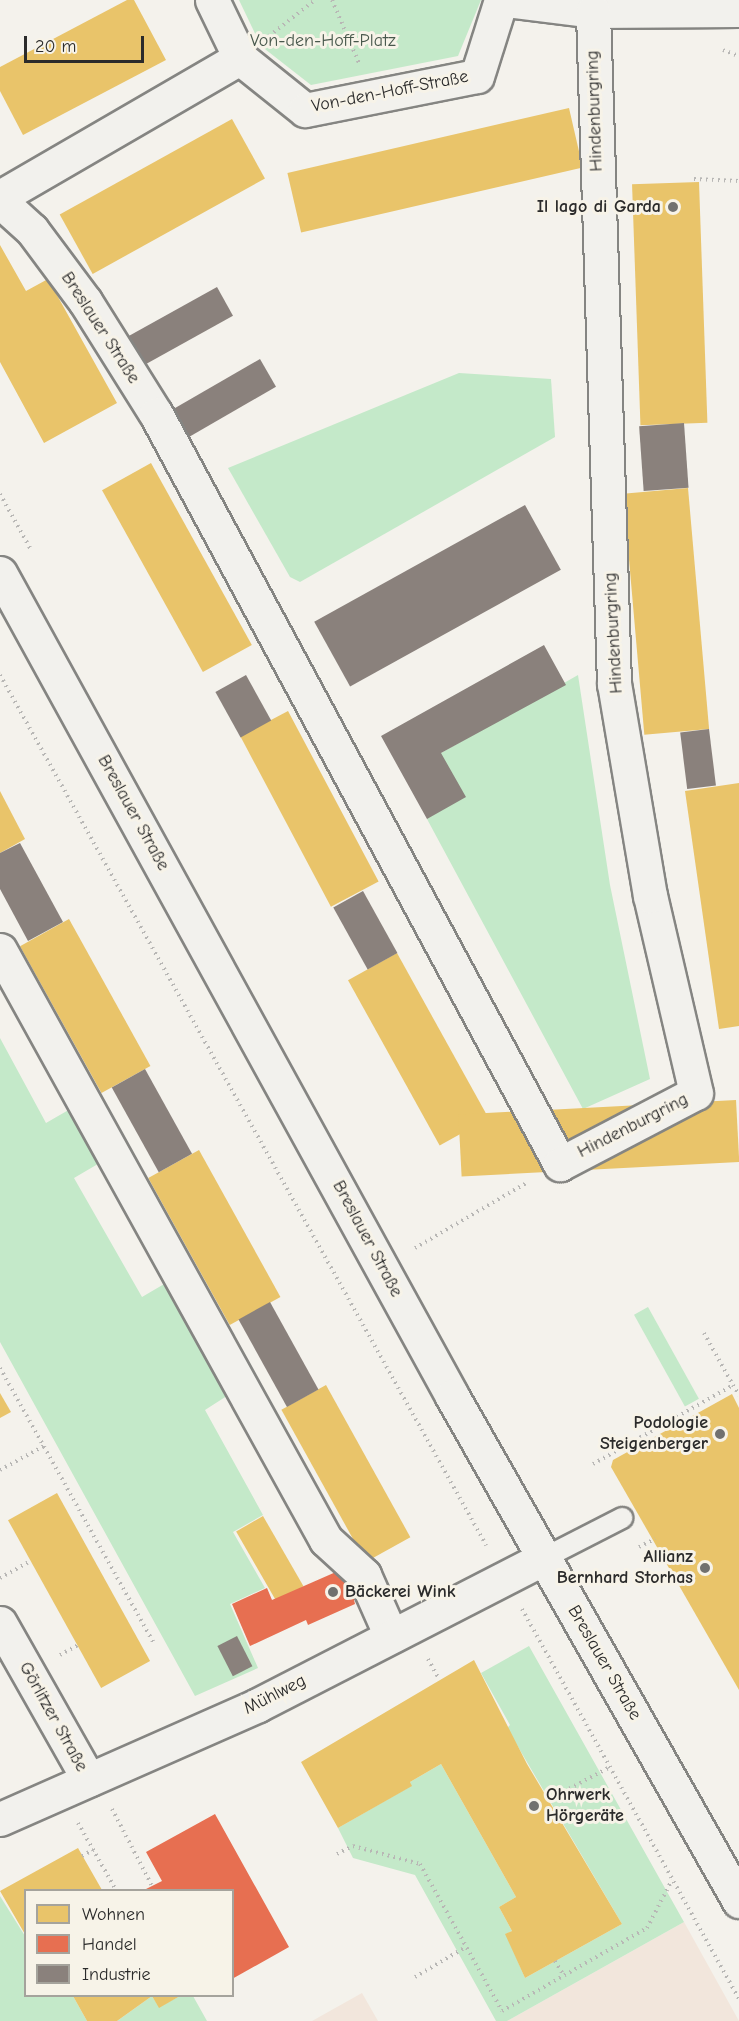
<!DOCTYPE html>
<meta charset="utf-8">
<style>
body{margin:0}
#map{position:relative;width:739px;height:2021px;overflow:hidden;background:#f4f2ec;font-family:"Comic Neue",sans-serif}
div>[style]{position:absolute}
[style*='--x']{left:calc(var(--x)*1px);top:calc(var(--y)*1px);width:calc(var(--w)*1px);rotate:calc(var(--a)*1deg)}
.built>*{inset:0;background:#f2e6dc}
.green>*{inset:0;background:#c4e9c9;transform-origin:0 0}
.homes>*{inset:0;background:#e9c46a;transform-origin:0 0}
.shops>*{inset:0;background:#e76f51}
.industry>*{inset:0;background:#8a817c;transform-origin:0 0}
.path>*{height:4px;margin-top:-2px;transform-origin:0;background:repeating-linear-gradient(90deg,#b8b7b5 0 1.5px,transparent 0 6px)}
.roads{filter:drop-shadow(2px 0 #858582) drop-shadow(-2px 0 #858582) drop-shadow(0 2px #858582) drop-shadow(0 -2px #858582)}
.service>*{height:20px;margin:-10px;padding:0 10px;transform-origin:10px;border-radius:10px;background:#f2f1ed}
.minor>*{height:33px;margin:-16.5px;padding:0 16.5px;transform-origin:16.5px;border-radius:16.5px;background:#f2f1ed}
.secondary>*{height:33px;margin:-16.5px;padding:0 16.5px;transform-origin:16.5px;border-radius:16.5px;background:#f2f1ed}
.dots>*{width:16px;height:16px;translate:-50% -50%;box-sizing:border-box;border:3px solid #f7f3e8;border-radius:50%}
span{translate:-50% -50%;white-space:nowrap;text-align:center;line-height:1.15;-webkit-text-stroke:6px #f7f3e8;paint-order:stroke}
.park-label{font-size:18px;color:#48584c}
.street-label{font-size:18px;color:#2b2b2b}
.poi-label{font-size:18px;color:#2b2b2b;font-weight:700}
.right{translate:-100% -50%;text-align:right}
.left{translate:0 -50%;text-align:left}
.legend{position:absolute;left:24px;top:1889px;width:210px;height:108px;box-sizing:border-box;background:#f7f3e8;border:2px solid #a5a39c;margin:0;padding:8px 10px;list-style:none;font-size:18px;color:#2b2b2b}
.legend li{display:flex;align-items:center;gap:12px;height:30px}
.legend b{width:30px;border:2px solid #a5a39c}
.scale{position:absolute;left:24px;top:36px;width:120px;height:27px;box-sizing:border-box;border:3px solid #2b2b2b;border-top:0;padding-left:8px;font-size:18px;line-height:21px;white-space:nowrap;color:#2b2b2b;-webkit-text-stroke:4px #f7f3e8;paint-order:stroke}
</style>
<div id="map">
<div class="built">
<div style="clip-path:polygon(684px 1922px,739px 2021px,507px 2021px)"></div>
<div style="clip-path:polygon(362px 1993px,378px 2021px,312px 2021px)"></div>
</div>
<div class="green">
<div style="clip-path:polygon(239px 0,481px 0,458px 56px,311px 85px,261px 46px)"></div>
<div style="clip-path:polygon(459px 373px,551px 379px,555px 437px,300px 582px,290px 577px,228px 468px)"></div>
<div style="clip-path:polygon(578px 675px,610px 885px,650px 1079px,583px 1109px,427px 819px,441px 753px)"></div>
<div style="clip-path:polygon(0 1038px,46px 1123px,72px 1108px,103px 1161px,74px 1178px,142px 1297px,171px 1280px,233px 1392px,205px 1410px,263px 1515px,233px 1532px,265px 1588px,230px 1604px,258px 1668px,195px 1696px,0 1342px)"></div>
<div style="left:648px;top:1307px;width:105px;height:16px;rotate:61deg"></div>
<div style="clip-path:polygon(529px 1646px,684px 1922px,507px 2021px,496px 2021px,415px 1875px,353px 1858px,338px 1828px,411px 1786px,410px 1782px,441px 1764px,516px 1897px,499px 1907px,512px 1931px,506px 1934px,525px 1978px,622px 1924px,507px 1728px,510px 1725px,481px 1673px)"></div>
<div style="clip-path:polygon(0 1896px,25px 1936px,26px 1996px,73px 1996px,87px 2021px,0 2021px)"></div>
<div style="clip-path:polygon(152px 1996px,159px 2007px,180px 1996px,193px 1996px,207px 2021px,117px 2021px)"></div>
</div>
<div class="homes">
<div style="clip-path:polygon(127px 0,134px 0,166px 60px,23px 135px,0 91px,0 67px)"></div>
<div style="left:569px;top:108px;width:61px;height:289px;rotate:77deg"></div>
<div style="left:232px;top:119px;width:68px;height:197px;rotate:61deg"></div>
<div style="left:699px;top:182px;width:241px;height:67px;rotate:88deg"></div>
<div style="clip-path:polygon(0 245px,26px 291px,48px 279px,117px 403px,44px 443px,0 362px)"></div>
<div style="left:151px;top:463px;width:208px;height:56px;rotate:61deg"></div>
<div style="left:688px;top:488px;width:242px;height:65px;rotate:85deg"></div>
<div style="left:288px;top:711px;width:193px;height:54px;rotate:62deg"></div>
<div style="clip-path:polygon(739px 783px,739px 1026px,719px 1029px,685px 791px)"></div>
<div style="clip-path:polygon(0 791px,25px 839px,0 853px)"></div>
<div style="left:69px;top:919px;width:168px;height:56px;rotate:61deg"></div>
<div style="left:397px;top:953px;width:189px;height:56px;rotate:61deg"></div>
<div style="left:736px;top:1100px;width:62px;height:278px;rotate:87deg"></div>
<div style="left:199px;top:1150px;width:168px;height:58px;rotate:61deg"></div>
<div style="left:326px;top:1385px;width:174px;height:51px;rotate:61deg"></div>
<div style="clip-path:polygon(0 1393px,11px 1412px,0 1418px)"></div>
<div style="clip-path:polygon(732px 1394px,739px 1408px,739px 1690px,611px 1467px,613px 1460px)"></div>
<div style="left:57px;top:1493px;width:192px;height:56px;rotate:61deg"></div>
<div style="left:263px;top:1516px;width:81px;height:31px;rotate:60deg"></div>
<div style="clip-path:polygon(474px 1660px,527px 1764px,622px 1924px,525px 1978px,505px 1934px,512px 1931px,499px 1907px,516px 1897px,441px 1764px,410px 1782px,412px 1786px,338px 1828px,301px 1762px)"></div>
<div style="clip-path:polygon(78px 1848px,102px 1890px,26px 1890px,26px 1936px,0 1891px)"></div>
<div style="clip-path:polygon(73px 1996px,180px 1996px,159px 2008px,152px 1996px,117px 2021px,87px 2021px)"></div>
</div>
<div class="shops">
<div style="clip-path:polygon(345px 1568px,358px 1598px,354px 1600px,355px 1604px,308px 1625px,306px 1620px,250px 1646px,232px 1604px,267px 1588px,272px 1600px)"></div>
<div style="clip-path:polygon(215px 1814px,289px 1947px,232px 1979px,232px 1890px,144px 1890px,162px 1881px,146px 1852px)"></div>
</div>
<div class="industry">
<div style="left:217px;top:287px;width:33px;height:105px;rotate:61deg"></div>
<div style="left:260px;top:359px;width:32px;height:106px;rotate:60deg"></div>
<div style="left:684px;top:423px;width:65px;height:45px;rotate:86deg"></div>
<div style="left:525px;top:505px;width:74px;height:241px;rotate:61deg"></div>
<div style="clip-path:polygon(544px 645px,566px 685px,441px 753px,466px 797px,427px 819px,381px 736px)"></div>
<div style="left:246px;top:675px;width:52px;height:35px;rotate:61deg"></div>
<div style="left:709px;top:729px;width:57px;height:29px;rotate:83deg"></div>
<div style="clip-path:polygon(20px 843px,63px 922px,28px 941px,0 889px,0 853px)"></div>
<div style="left:363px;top:891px;width:71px;height:34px;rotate:61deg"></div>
<div style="left:145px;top:1069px;width:97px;height:38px;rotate:61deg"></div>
<div style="left:270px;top:1302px;width:100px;height:36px;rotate:61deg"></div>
<div style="left:237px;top:1636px;width:34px;height:22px;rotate:63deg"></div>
</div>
<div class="path">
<div style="--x:332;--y:0;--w:69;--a:66.8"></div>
<div style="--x:269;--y:36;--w:58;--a:-38"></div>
<div style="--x:723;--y:50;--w:17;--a:21"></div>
<div style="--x:694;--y:179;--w:45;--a:2.5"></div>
<div style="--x:0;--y:494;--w:62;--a:60.9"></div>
<div style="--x:0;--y:675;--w:997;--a:60.81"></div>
<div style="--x:415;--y:1248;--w:131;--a:-30.3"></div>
<div style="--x:704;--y:1333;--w:60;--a:60.9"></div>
<div style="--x:0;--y:1368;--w:316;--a:60.8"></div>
<div style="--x:593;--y:1464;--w:161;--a:-29.4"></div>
<div style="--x:733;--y:1385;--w:12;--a:59"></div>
<div style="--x:0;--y:1470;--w:50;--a:-28.6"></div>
<div style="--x:639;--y:1547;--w:18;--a:-27"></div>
<div style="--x:0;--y:1578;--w:35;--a:-29"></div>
<div style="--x:522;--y:1609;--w:446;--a:60.9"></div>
<div style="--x:60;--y:1655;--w:21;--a:-29"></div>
<div style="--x:428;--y:1659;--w:23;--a:61"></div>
<div style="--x:548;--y:1800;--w:70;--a:-28"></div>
<div style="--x:112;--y:1809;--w:87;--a:62.5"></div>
<div style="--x:78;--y:1823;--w:77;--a:60.4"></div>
<div style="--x:337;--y:1854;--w:18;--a:-27"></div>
<div style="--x:353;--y:1846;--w:69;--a:15"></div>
<div style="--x:420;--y:1864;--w:168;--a:60.8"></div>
<div style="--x:502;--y:2011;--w:167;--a:-29.8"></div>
<div style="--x:647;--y:1928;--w:54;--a:-62.5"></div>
<div style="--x:82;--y:1856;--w:13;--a:-29"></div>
<div style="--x:555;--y:1961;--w:17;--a:59"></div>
<div style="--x:415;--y:1977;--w:59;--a:-30.5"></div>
</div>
<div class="roads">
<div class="service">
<div style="--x:544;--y:1558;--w:88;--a:-27.1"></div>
</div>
<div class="minor">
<div style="--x:212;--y:0;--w:64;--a:64.2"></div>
<div style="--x:505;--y:0;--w:89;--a:7.1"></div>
<div style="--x:593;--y:11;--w:146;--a:-0.4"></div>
<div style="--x:0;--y:197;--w:277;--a:-30.1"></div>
<div style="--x:240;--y:58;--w:83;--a:38.7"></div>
<div style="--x:305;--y:110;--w:175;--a:-11.2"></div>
<div style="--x:477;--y:76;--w:80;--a:-72.5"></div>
<div style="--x:0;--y:201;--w:43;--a:42.2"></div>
<div style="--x:32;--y:230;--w:89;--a:53.3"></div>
<div style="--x:85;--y:301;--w:133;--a:57.9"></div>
<div style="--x:156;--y:414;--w:852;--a:61.69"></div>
<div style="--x:560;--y:1164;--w:153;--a:-27.6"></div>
<div style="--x:696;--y:1093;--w:202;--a:-103.1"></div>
<div style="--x:650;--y:896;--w:215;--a:-99.6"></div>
<div style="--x:614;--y:684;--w:673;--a:-91.79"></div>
<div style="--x:0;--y:950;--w:674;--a:61.08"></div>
<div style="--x:326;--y:1540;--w:52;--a:42.6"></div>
<div style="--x:364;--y:1575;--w:67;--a:66.1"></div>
<div style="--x:0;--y:1623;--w:180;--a:60.5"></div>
<div style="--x:0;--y:1819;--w:282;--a:-23.8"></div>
<div style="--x:258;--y:1705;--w:322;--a:-27.2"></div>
</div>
<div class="secondary">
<div style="--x:0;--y:573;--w:939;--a:61.22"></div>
<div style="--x:452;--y:1396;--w:581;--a:60.39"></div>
</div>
</div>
<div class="dots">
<div style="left:673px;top:207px;background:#71716f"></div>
<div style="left:720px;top:1434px;background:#71716f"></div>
<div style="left:705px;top:1568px;background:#71716f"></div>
<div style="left:333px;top:1592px;background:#71716f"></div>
<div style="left:534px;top:1806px;background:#71716f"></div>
</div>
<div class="park-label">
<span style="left:323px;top:41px">Von-den-Hoff-Platz</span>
</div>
<div class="street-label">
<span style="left:390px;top:92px;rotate:-11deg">Von-den-Hoff-Straße</span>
<span style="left:595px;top:111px;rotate:-92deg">Hindenburgring</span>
<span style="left:100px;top:328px;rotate:57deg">Breslauer Straße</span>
<span style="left:614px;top:633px;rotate:-93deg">Hindenburgring</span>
<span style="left:133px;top:813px;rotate:61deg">Breslauer Straße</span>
<span style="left:633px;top:1126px;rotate:-27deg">Hindenburgring</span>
<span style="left:367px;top:1239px;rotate:62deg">Breslauer Straße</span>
<span style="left:604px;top:1663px;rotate:60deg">Breslauer Straße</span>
<span style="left:275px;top:1695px;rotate:-27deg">Mühlweg</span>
<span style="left:53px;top:1717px;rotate:61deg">Görlitzer Straße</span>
</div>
<div class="poi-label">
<span class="right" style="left:661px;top:207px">Il lago di Garda</span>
<span class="right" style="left:708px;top:1434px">Podologie<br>Steigenberger</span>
<span class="right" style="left:693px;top:1568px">Allianz<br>Bernhard Storhas</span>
<span class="left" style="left:345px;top:1592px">Bäckerei Wink</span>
<span class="left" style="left:546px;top:1806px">Ohrwerk<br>Hörgeräte</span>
</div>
<ul class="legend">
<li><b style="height:16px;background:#e9c46a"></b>Wohnen</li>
<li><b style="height:16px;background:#e76f51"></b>Handel</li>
<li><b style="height:16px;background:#8a817c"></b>Industrie</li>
</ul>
<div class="scale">20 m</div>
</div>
